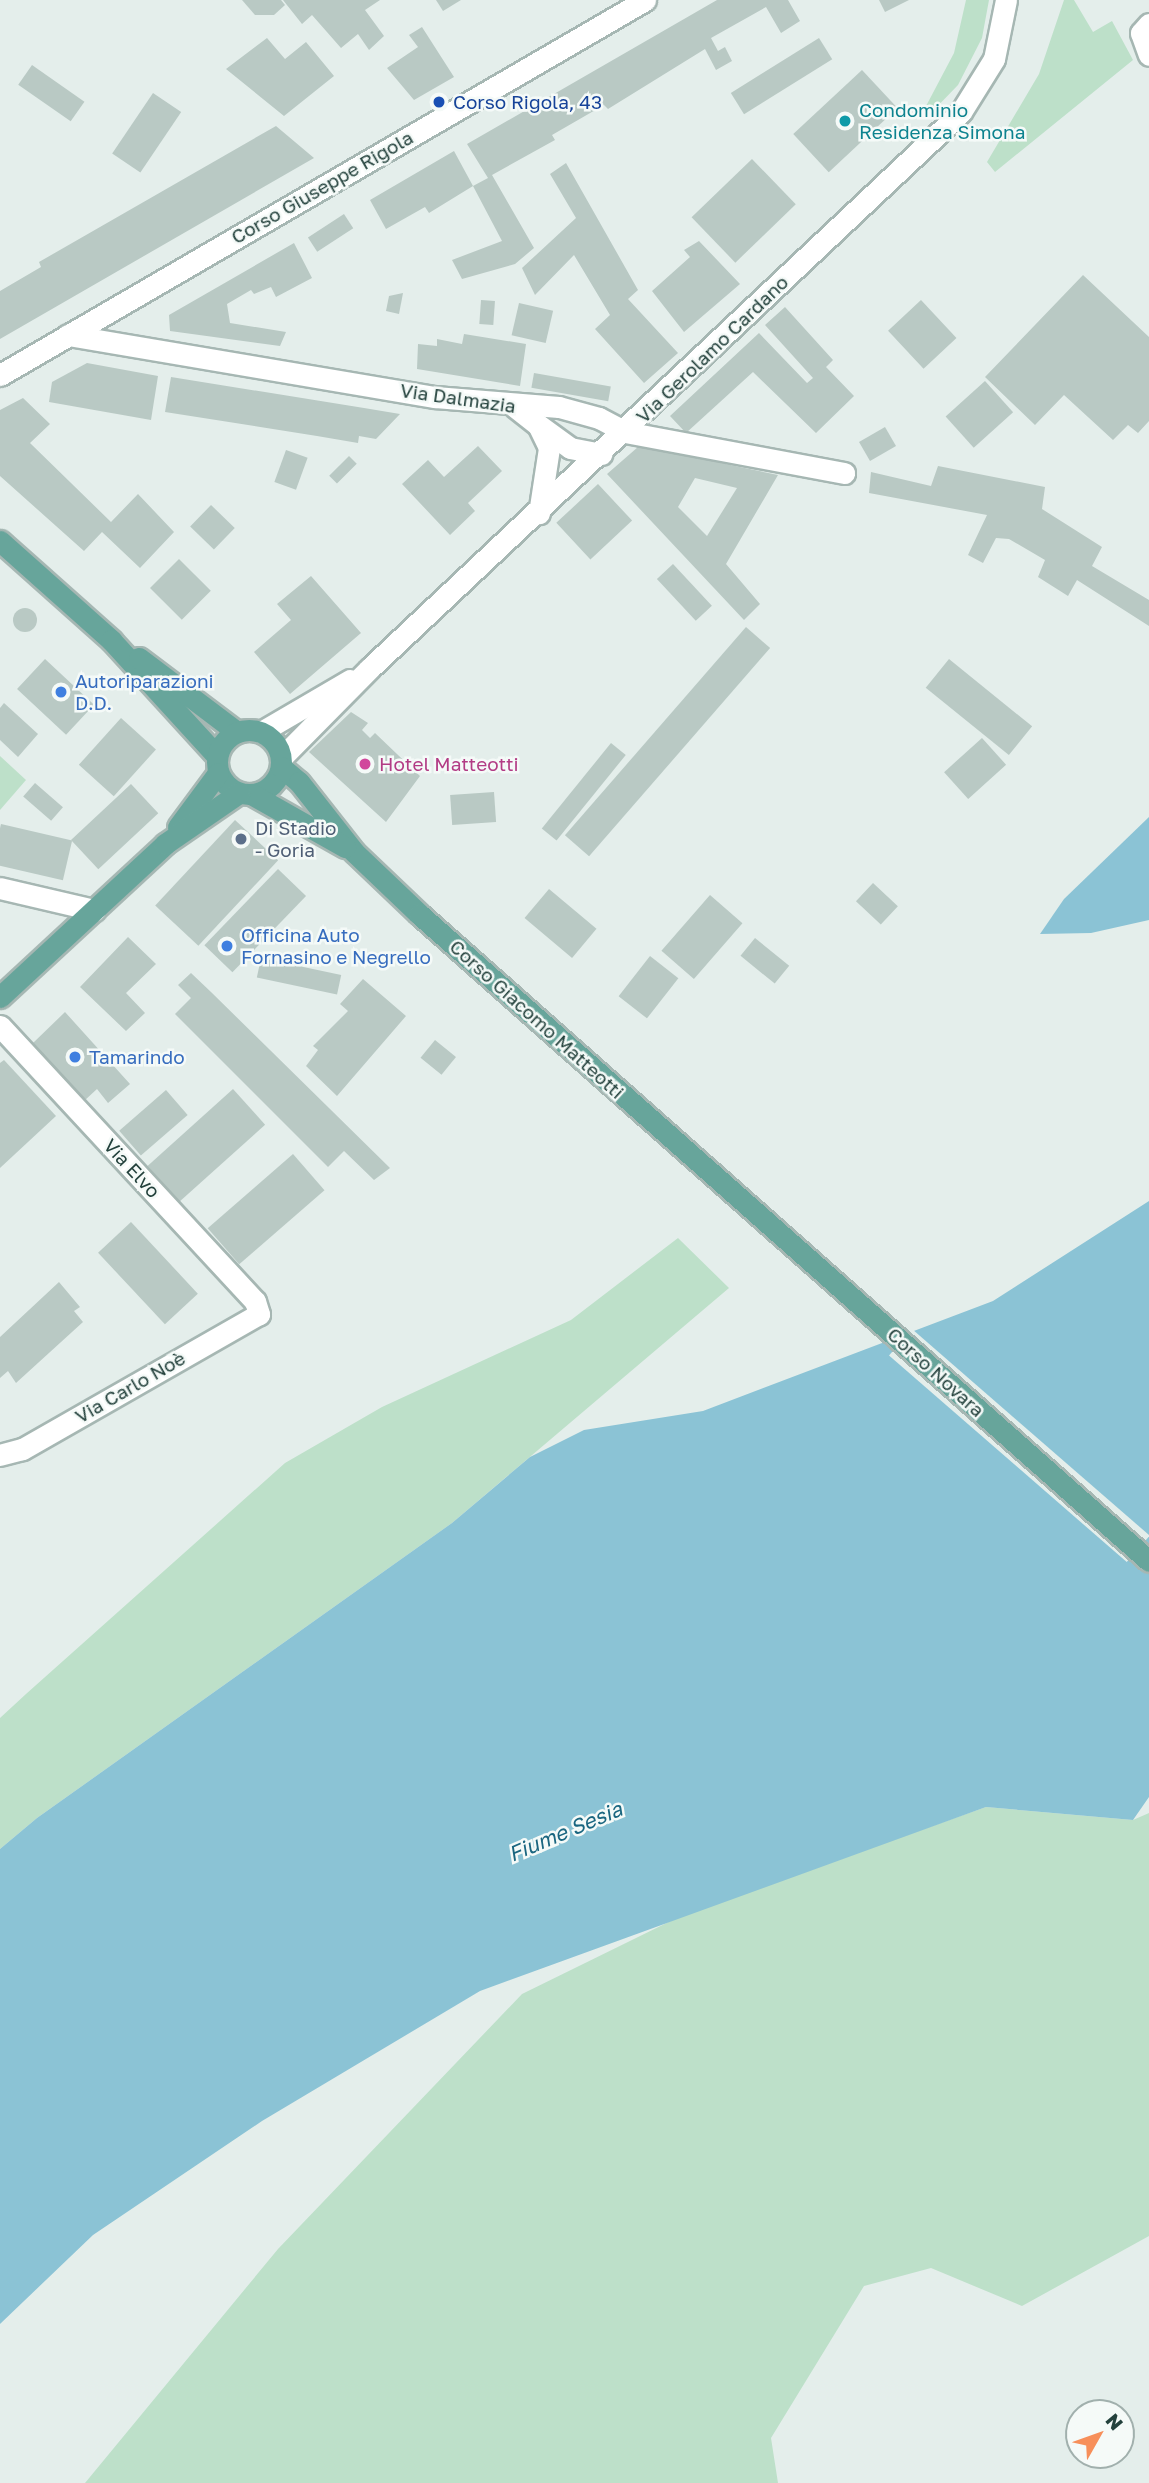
<!DOCTYPE html>
<meta charset="utf-8">
<style>
body{margin:0}
#map{position:relative;width:1149px;height:2483px;overflow:hidden;background:#e4eeeb;font-family:"Golos Text",sans-serif}
div>[style]{position:absolute}
[style*='--x']{left:calc(var(--x)*1px);top:calc(var(--y)*1px);width:calc(var(--w)*1px);rotate:calc(var(--a)*1deg)}
.green>*{inset:0;background:#bde0c9}
.water>*{inset:0;background:#8bc3d5}
.pier>*{inset:0;background:#e4eeeb;transform-origin:0 0}
.building>*{inset:0;background:#b9c9c4;transform-origin:0 0}
.round{border-radius:50%}
.roads{filter:drop-shadow(2px 0 #a6b7b3) drop-shadow(-2px 0 #a6b7b3) drop-shadow(0 2px #a6b7b3) drop-shadow(0 -2px #a6b7b3)}
.minor>*{height:21px;margin:-10.5px;padding:0 10.5px;transform-origin:10.5px;border-radius:10.5px;background:#fff}
.major>*{height:21px;margin:-10.5px;padding:0 10.5px;transform-origin:10.5px;border-radius:10.5px;background:#67a59b}
.major>.ring{margin:-10.5px;padding:0;box-sizing:content-box;background:none;border:21px solid #67a59b;border-radius:50%}
.dots>*{width:19px;height:19px;translate:-50% -50%;box-sizing:border-box;border:4px solid #f5faf8;border-radius:50%}
span{translate:-50% -50%;white-space:nowrap;text-align:center;line-height:1.15;-webkit-text-stroke:5px #f5faf8;paint-order:stroke}
.transit-label{font-size:19px;color:#164399}
.left{translate:0 -50%;text-align:left}
.culture-label{font-size:19px;color:#0d838f}
.street-label{font-size:19px;color:#23413c}
.shop-label{font-size:19px;color:#366cbe}
.hotel-label{font-size:19px;color:#b23c85}
.service-label{font-size:19px;color:#4e5e75}
.water-label{font-size:21px;color:#1a6680;font-style:italic}
.north{position:absolute;left:1065px;top:2399px;width:70px;height:70px;box-sizing:border-box;background:#f5faf8;border:2px solid #a1b0ad;border-radius:50%;rotate:50deg;font-size:19px;font-weight:700;line-height:28px;text-align:center;color:#23413c}
.north::after{content:'';display:block;margin:auto;width:24px;height:32px;background:#f78f5a;clip-path:polygon(50% 0,100% 100%,50% 72%,0 100%)}
</style>
<div id="map">
<div class="green">
<div style="clip-path:polygon(966px 0,989px 0,982px 38px,958px 85px,930px 114px,925px 108px,954px 53px)"></div>
<div style="clip-path:polygon(1064px 0,1074px 0,1093px 32px,1112px 21px,1133px 60px,995px 172px,987px 162px,1039px 74px)"></div>
<div style="clip-path:polygon(0 756px,26px 780px,0 810px)"></div>
<div style="clip-path:polygon(678px 1238px,729px 1288px,452px 1523px,37px 1818px,0 1849px,0 1718px,26px 1694px,285px 1463px,382px 1407px,571px 1320px)"></div>
<div style="clip-path:polygon(986px 1807px,1133px 1820px,1149px 1813px,1149px 2236px,1022px 2306px,931px 2268px,864px 2286px,771px 2438px,778px 2483px,85px 2483px,278px 2249px,522px 1994px,689px 1912px)"></div>
</div>
<div class="water">
<div style="clip-path:polygon(1149px 817px,1149px 920px,1091px 933px,1040px 934px,1064px 899px)"></div>
<div style="clip-path:polygon(1149px 1201px,1149px 1797px,1133px 1820px,986px 1807px,480px 1991px,262px 2121px,93px 2235px,0 2324px,0 1849px,37px 1818px,452px 1523px,530px 1457px,584px 1430px,703px 1411px,993px 1301px)"></div>
</div>
<div class="pier">
<div style="left:912px;top:1329px;width:315px;height:35px;rotate:41deg"></div>
</div>
<div class="building">
<div style="clip-path:polygon(242px 0,281px 0,285px 5px,274px 15px,255px 15px)"></div>
<div style="clip-path:polygon(283px 0,380px 0,365px 10px,384px 36px,369px 50px,358px 34px,341px 48px,312px 15px,302px 24px)"></div>
<div style="clip-path:polygon(436px 0,461px 0,443px 11px)"></div>
<div style="clip-path:polygon(717px 0,788px 0,800px 21px,781px 33px,766px 7px,711px 38px,718px 51px,725px 47px,732px 61px,716px 70px,705px 49px,608px 109px,604px 105px,552px 135px,555px 140px,492px 175px,534px 248px,515px 264px,462px 279px,452px 260px,502px 241px,473px 186px,488px 178px,467px 144px)"></div>
<div style="clip-path:polygon(879px 0,909px 0,885px 12px)"></div>
<div style="clip-path:polygon(422px 27px,454px 77px,414px 100px,387px 68px,418px 47px,409px 35px)"></div>
<div style="clip-path:polygon(267px 38px,285px 59px,306px 42px,334px 76px,284px 116px,226px 69px)"></div>
<div style="left:819px;top:38px;width:25px;height:104px;rotate:58deg"></div>
<div style="left:32px;top:65px;width:64px;height:24px;rotate:35deg"></div>
<div style="left:862px;top:70px;width:52px;height:94px;rotate:47deg"></div>
<div style="left:153px;top:93px;width:34px;height:73px;rotate:34deg"></div>
<div style="clip-path:polygon(276px 126px,314px 158px,0 339px,0 291px,41px 267px,39px 262px)"></div>
<div style="clip-path:polygon(454px 151px,473px 186px,429px 213px,425px 207px,386px 229px,370px 200px)"></div>
<div style="left:752px;top:159px;width:63px;height:84px;rotate:46deg"></div>
<div style="clip-path:polygon(566px 163px,638px 290px,628px 299px,678px 353px,644px 383px,595px 329px,610px 315px,574px 255px,535px 295px,522px 268px,576px 218px,550px 174px)"></div>
<div style="left:344px;top:214px;width:17px;height:43px;rotate:57deg"></div>
<div style="clip-path:polygon(699px 241px,740px 284px,684px 332px,652px 291px,690px 257px,684px 250px)"></div>
<div style="clip-path:polygon(294px 243px,312px 278px,276px 297px,271px 287px,254px 294px,251px 290px,227px 304px,230px 323px,286px 332px,280px 346px,170px 331px,169px 315px)"></div>
<div style="clip-path:polygon(1083px 275px,1149px 337px,1149px 421px,1138px 433px,1128px 425px,1113px 440px,1064px 395px,1035px 425px,985px 377px)"></div>
<div style="clip-path:polygon(403px 293px,399px 314px,386px 311px,389px 296px)"></div>
<div style="left:481px;top:300px;width:14px;height:24px;rotate:4deg"></div>
<div style="left:921px;top:300px;width:52px;height:45px;rotate:47deg"></div>
<div style="left:519px;top:303px;width:35px;height:33px;rotate:13deg"></div>
<div style="clip-path:polygon(785px 307px,833px 360px,826px 367px,854px 396px,816px 433px,753px 372px,686px 433px,670px 416px,759px 333px,807px 383px,813px 378px,765px 325px)"></div>
<div style="clip-path:polygon(464px 334px,526px 344px,520px 386px,417px 369px,418px 344px,437px 346px,437px 339px,462px 344px)"></div>
<div style="clip-path:polygon(87px 363px,158px 376px,151px 420px,49px 402px,52px 382px)"></div>
<div style="left:534px;top:373px;width:78px;height:15px;rotate:10deg"></div>
<div style="clip-path:polygon(171px 377px,364px 408px,400px 414px,376px 439px,359px 436px,358px 443px,317px 436px,165px 412px)"></div>
<div style="left:985px;top:381px;width:42px;height:53px;rotate:48deg"></div>
<div style="clip-path:polygon(23px 398px,50px 424px,30px 443px,111px 522px,138px 494px,174px 532px,140px 568px,102px 532px,84px 551px,0 476px,0 410px)"></div>
<div style="left:885px;top:427px;width:22px;height:30px;rotate:60deg"></div>
<div style="clip-path:polygon(evenodd,646px 440px,654px 449px,778px 475px,726px 564px,760px 604px,744px 620px,607px 474px,646px 440px,695px 478px,737px 488px,707px 536px,678px 507px,695px 478px)"></div>
<div style="clip-path:polygon(478px 446px,502px 471px,468px 503px,475px 511px,450px 535px,402px 484px,428px 460px,444px 477px)"></div>
<div style="left:286px;top:450px;width:23px;height:34px;rotate:20deg"></div>
<div style="left:349px;top:456px;width:11px;height:28px;rotate:45deg"></div>
<div style="clip-path:polygon(938px 466px,1045px 487px,1042px 509px,1102px 547px,1092px 566px,1149px 600px,1149px 626px,1077px 580px,1068px 596px,1038px 577px,1045px 560px,1009px 539px,996px 538px,983px 563px,968px 555px,987px 515px,869px 493px,871px 472px,931px 486px)"></div>
<div style="left:598px;top:484px;width:50px;height:57px;rotate:47deg"></div>
<div style="left:211px;top:505px;width:33px;height:30px;rotate:44deg"></div>
<div style="left:179px;top:559px;width:45px;height:41px;rotate:45deg"></div>
<div style="left:673px;top:564px;width:57px;height:22px;rotate:47deg"></div>
<div style="clip-path:polygon(311px 576px,361px 633px,290px 694px,254px 652px,291px 620px,277px 604px)"></div>
<div class="round" style="left:13px;top:608px;width:24px;height:24px"></div>
<div style="left:746px;top:627px;width:32px;height:276px;rotate:41deg"></div>
<div style="left:45px;top:659px;width:67px;height:41px;rotate:43deg"></div>
<div style="left:949px;top:659px;width:107px;height:37px;rotate:39deg"></div>
<div style="clip-path:polygon(4px 703px,38px 734px,18px 757px,0 740px,0 708px)"></div>
<div style="clip-path:polygon(351px 712px,368px 723px,362px 730px,370px 738px,375px 733px,420px 776px,386px 822px,309px 752px)"></div>
<div style="left:121px;top:718px;width:47px;height:63px;rotate:42deg"></div>
<div style="left:982px;top:738px;width:36px;height:51px;rotate:48deg"></div>
<div style="left:611px;top:743px;width:19px;height:110px;rotate:39deg"></div>
<div style="left:35px;top:783px;width:37px;height:18px;rotate:41deg"></div>
<div style="left:131px;top:784px;width:40px;height:82px;rotate:47deg"></div>
<div style="left:494px;top:792px;width:30px;height:44px;rotate:86deg"></div>
<div style="left:235px;top:820px;width:59px;height:117px;rotate:43deg"></div>
<div style="left:1px;top:824px;width:73px;height:41px;rotate:13deg"></div>
<div style="left:278px;top:869px;width:39px;height:106px;rotate:44deg"></div>
<div style="left:873px;top:883px;width:34px;height:25px;rotate:43deg"></div>
<div style="left:549px;top:889px;width:62px;height:38px;rotate:40deg"></div>
<div style="left:710px;top:895px;width:43px;height:74px;rotate:41deg"></div>
<div style="clip-path:polygon(128px 937px,156px 964px,126px 993px,145px 1013px,126px 1031px,80px 987px)"></div>
<div style="left:755px;top:938px;width:44px;height:23px;rotate:39deg"></div>
<div style="left:650px;top:956px;width:36px;height:51px;rotate:38deg"></div>
<div style="left:261px;top:958px;width:82px;height:20px;rotate:12deg"></div>
<div style="clip-path:polygon(191px 973px,211px 992px,390px 1168px,374px 1180px,344px 1151px,328px 1167px,175px 1014px,191px 998px,178px 985px)"></div>
<div style="clip-path:polygon(363px 979px,406px 1016px,337px 1096px,306px 1066px,318px 1050px,313px 1046px,348px 1011px,340px 1004px)"></div>
<div style="clip-path:polygon(65px 1012px,130px 1084px,108px 1103px,97px 1089px,84px 1101px,32px 1044px)"></div>
<div style="left:435px;top:1040px;width:27px;height:23px;rotate:39deg"></div>
<div style="clip-path:polygon(4px 1060px,56px 1116px,0 1168px,0 1063px)"></div>
<div style="left:233px;top:1089px;width:48px;height:115px;rotate:48deg"></div>
<div style="left:166px;top:1090px;width:33px;height:62px;rotate:49deg"></div>
<div style="left:293px;top:1154px;width:48px;height:113px;rotate:49deg"></div>
<div style="left:131px;top:1222px;width:98px;height:45px;rotate:47deg"></div>
<div style="clip-path:polygon(59px 1282px,80px 1307px,74px 1311px,83px 1322px,16px 1383px,8px 1371px,0 1378px,0 1337px)"></div>
</div>
<div class="roads">
<div class="minor">
<div style="--x:1149;--y:24;--w:12;--a:132"></div>
<div style="--x:1141;--y:33;--w:23;--a:70"></div>
<div style="--x:68;--y:335;--w:372;--a:9.6"></div>
<div style="--x:435;--y:397;--w:124;--a:4.6"></div>
<div style="--x:559;--y:407;--w:41;--a:15.4"></div>
<div style="--x:599;--y:418;--w:30;--a:28"></div>
<div style="--x:625;--y:432;--w:223;--a:10.6"></div>
<div style="--x:0;--y:375;--w:746;--a:-30.17"></div>
<div style="--x:515;--y:407;--w:29;--a:38"></div>
<div style="--x:538;--y:425;--w:25;--a:64"></div>
<div style="--x:549;--y:448;--w:66;--a:98.7"></div>
<div style="--x:540;--y:426;--w:37;--a:36"></div>
<div style="--x:570;--y:448;--w:32;--a:11"></div>
<div style="--x:261;--y:732;--w:103;--a:-30.3"></div>
<div style="--x:281;--y:758;--w:127;--a:-45.3"></div>
<div style="--x:370;--y:668;--w:811;--a:-43.25"></div>
<div style="--x:961;--y:112;--w:62;--a:-58.1"></div>
<div style="--x:994;--y:59;--w:60;--a:-78.5"></div>
<div style="--x:0;--y:888;--w:97;--a:13.2"></div>
<div style="--x:0;--y:1026;--w:375;--a:47.2"></div>
<div style="--x:255;--y:1301;--w:14;--a:73"></div>
<div style="--x:259;--y:1314;--w:273;--a:150.3"></div>
<div style="--x:22;--y:1449;--w:23;--a:165"></div>
</div>
<div class="major">
<div style="--x:0;--y:541;--w:149;--a:41.7"></div>
<div style="--x:111;--y:640;--w:157;--a:47.6"></div>
<div style="--x:139;--y:658;--w:123;--a:37.1"></div>
<div class="ring" style="left:217px;top:730px;width:43px;height:43px"></div>
<div style="--x:281;--y:767;--w:23;--a:40"></div>
<div style="--x:299;--y:782;--w:89;--a:51.8"></div>
<div style="--x:354;--y:852;--w:90;--a:43.6"></div>
<div style="--x:419;--y:914;--w:975;--a:41.55"></div>
<div style="--x:253;--y:795;--w:106;--a:29.5"></div>
<div style="--x:178;--y:827;--w:67;--a:-53.5"></div>
<div style="--x:0;--y:997;--w:225;--a:-42.8"></div>
<div style="--x:165;--y:844;--w:90;--a:-34.6"></div>
</div>
</div>
<div class="dots">
<div style="left:439px;top:102px;background:#1a4fb4"></div>
<div style="left:845px;top:121px;background:#0f9aa8"></div>
<div style="left:61px;top:692px;background:#3f7fe0"></div>
<div style="left:365px;top:764px;background:#d1479c"></div>
<div style="left:241px;top:839px;background:#5c6f8a"></div>
<div style="left:227px;top:946px;background:#3f7fe0"></div>
<div style="left:75px;top:1057px;background:#3f7fe0"></div>
</div>
<div class="transit-label">
<span class="left" style="left:453px;top:102px">Corso Rigola, 43</span>
</div>
<div class="culture-label">
<span class="left" style="left:859px;top:121px">Condominio<br>Residenza Simona</span>
</div>
<div class="street-label">
<span style="left:322px;top:187px;rotate:-30deg">Corso Giuseppe Rigola</span>
<span style="left:712px;top:349px;rotate:-44deg">Via Gerolamo Cardano</span>
<span style="left:458px;top:398px;rotate:8deg">Via Dalmazia</span>
<span style="left:537px;top:1019px;rotate:42deg">Corso Giacomo Matteotti</span>
<span style="left:132px;top:1168px;rotate:47deg">Via Elvo</span>
<span style="left:936px;top:1372px;rotate:42deg">Corso Novara</span>
<span style="left:130px;top:1387px;rotate:-30deg">Via Carlo Noè</span>
</div>
<div class="shop-label">
<span class="left" style="left:75px;top:692px">Autoriparazioni<br>D.D.</span>
<span class="left" style="left:241px;top:946px">Officina Auto<br>Fornasino e Negrello</span>
<span class="left" style="left:89px;top:1057px">Tamarindo</span>
</div>
<div class="hotel-label">
<span class="left" style="left:379px;top:764px">Hotel Matteotti</span>
</div>
<div class="service-label">
<span class="left" style="left:255px;top:839px">Di Stadio<br>- Goria</span>
</div>
<div class="water-label">
<span style="left:565px;top:1831px;rotate:-23deg">Fiume Sesia</span>
</div>
<div class="north">N</div>
</div>
